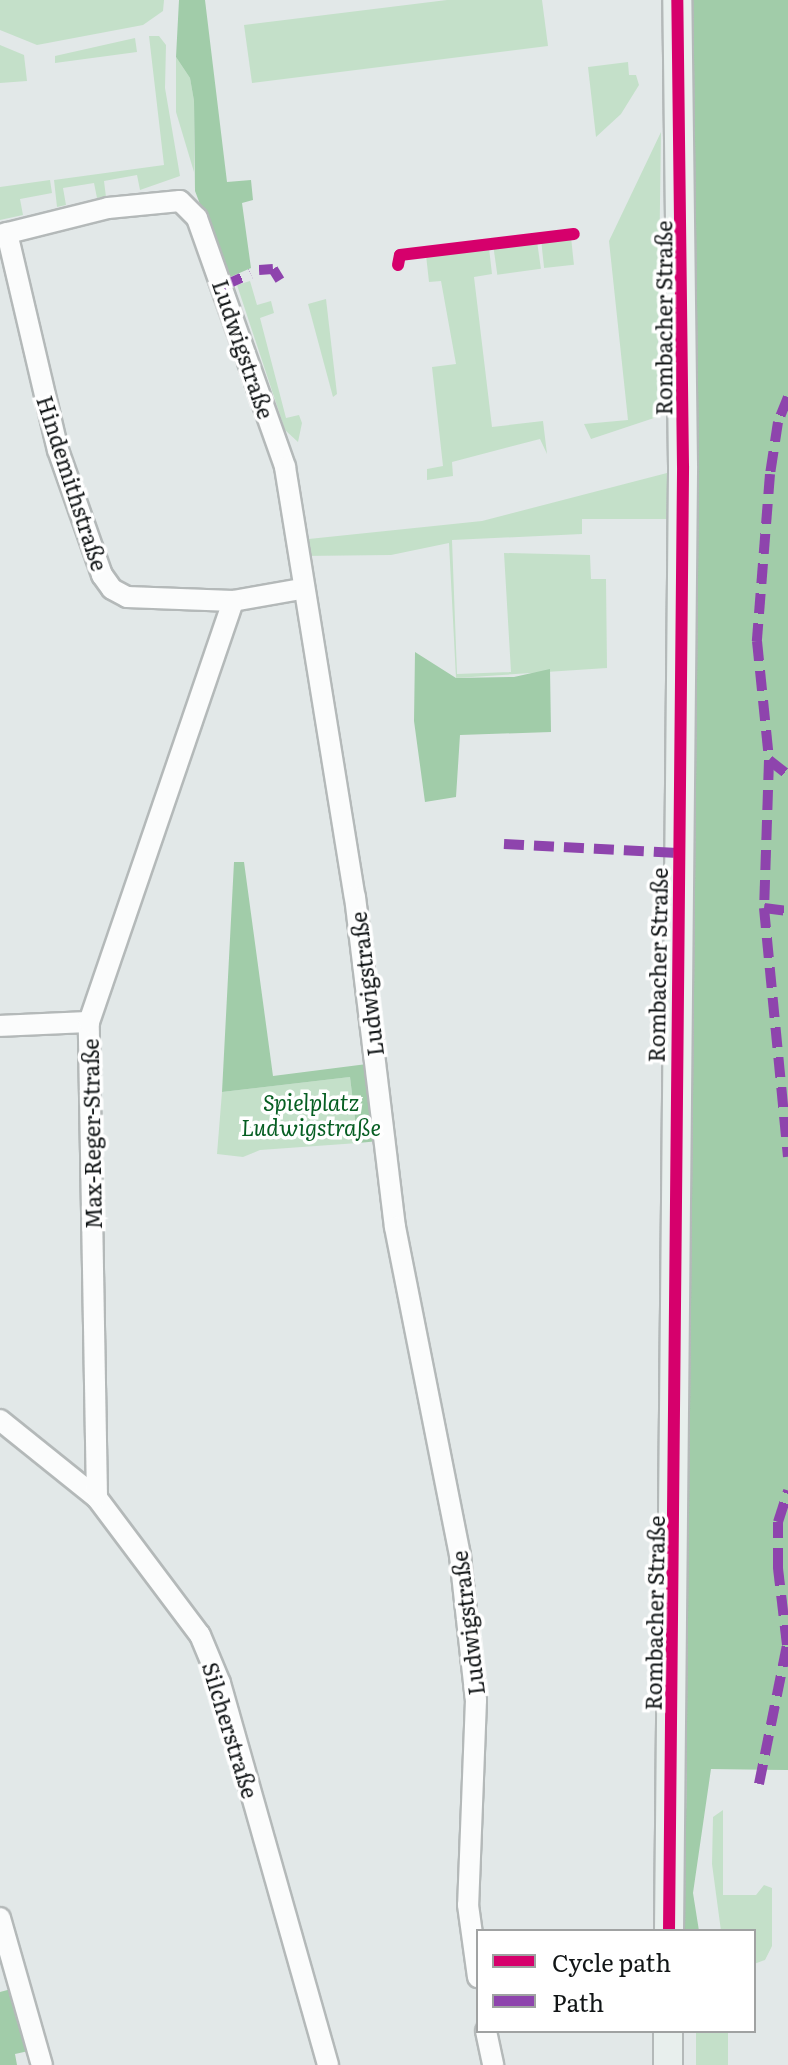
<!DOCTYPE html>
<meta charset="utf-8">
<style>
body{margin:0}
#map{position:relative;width:788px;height:2065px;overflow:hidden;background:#e2e8e8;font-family:Literata,serif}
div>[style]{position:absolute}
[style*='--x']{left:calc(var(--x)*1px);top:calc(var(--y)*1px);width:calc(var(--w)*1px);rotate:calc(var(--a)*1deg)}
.green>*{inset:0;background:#c4e0c9;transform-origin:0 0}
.forest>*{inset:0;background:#a1cca9}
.roads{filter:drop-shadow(2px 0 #b4b9b9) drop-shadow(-2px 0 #b4b9b9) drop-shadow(0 2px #b4b9b9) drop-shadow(0 -2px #b4b9b9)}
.street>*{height:20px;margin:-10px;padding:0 10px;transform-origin:10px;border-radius:10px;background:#fbfcfc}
.secondary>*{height:28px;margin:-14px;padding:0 14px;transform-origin:14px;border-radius:14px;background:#e8efed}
.quiet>*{height:10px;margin-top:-5px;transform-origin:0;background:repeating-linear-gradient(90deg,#8e44ad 0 20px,transparent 0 30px)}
.cycleway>*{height:12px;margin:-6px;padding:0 6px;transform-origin:6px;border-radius:6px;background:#d6006c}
span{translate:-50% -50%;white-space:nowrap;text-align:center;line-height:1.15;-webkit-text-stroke:7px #fff;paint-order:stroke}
.street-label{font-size:22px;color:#121617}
.park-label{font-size:22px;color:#065e22;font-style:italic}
.legend{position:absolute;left:476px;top:1929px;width:280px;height:104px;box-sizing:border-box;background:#fff;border:2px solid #a0a2a2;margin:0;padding:10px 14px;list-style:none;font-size:24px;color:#121617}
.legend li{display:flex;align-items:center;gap:16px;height:40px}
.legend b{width:40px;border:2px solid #a0a2a2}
</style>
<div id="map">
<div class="green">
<div style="clip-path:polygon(0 0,164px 0,163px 11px,143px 25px,37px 45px,0 30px)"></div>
<div style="clip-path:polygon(447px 0,542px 0,548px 46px,252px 83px,244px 25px)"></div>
<div style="clip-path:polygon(149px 36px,159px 36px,166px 45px,165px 88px,180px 176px,140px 190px,137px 175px,104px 181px,106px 197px,97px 198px,94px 183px,63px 188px,66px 205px,57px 207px,54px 180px,164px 165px)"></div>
<div style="clip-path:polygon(135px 38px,137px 52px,55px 63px,55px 56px)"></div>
<div style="clip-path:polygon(0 45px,24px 55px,27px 81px,0 83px)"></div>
<div style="clip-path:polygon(176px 57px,190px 78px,194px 101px,194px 172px,176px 112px)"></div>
<div style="clip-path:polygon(628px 62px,629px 75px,636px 75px,639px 85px,621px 114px,596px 137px,588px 67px)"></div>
<div style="clip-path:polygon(661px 132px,657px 417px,591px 439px,584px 424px,628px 420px,609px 241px)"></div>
<div style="clip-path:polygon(50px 180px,52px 193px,20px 199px,23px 215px,0 220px,0 187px)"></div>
<div style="left:571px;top:237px;width:28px;height:30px;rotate:84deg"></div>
<div style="left:537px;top:241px;width:28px;height:44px;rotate:82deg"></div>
<div style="clip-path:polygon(489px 248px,492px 274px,474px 277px,492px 427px,543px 421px,547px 454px,540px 439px,452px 462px,453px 476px,427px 480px,427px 469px,443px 466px,432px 367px,456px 364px,441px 281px,429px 282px,426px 255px)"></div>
<div style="clip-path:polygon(250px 281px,257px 305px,271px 301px,274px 313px,260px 318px,286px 418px,299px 415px,302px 423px,298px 442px,285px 430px,237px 285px)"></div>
<div style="clip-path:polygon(326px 299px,337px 394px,333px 397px,308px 304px)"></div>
<div style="clip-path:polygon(667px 473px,668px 519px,582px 519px,582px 534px,452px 540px,457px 674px,511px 672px,504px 553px,590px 555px,591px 579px,606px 579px,607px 668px,456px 678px,449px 543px,391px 555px,302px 556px,299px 540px,482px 521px)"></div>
<div style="clip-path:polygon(350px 1077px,358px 1143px,260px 1150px,243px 1157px,217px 1154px,222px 1092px)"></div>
<div style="clip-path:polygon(723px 1810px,723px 1895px,756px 1895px,764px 1885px,772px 1888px,772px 1946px,765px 1960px,754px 1964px,754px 1931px,721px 1931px,712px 1864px,713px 1817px)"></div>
<div style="left:696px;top:2031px;width:32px;height:34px"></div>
</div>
<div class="forest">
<div style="clip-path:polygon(179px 0,205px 0,227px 182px,251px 180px,253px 200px,242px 203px,251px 268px,228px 278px,195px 191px,194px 101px,190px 78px,176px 57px)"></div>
<div style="clip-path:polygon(683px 0,788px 0,788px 1770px,711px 1769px,693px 1893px,699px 1931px,683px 1931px,687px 1771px)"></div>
<div style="clip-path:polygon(415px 652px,456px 678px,514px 677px,550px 669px,551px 732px,460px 735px,456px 797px,425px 802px,414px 721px)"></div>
<div style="clip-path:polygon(234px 862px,244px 862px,273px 1076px,367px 1064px,379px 1141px,358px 1143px,350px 1077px,222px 1092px)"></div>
<div style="clip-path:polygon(15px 1988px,33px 2050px,15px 2054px,17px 2065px,0 2065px,0 1992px)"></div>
</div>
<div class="roads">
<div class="street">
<div style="--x:7;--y:233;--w:223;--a:76.8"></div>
<div style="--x:58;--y:450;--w:133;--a:70.6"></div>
<div style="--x:102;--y:575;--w:17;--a:54"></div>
<div style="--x:112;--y:589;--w:17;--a:28"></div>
<div style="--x:127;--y:597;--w:106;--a:2.2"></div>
<div style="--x:233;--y:601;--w:69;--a:-10"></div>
<div style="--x:0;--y:235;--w:111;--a:-14"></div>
<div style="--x:108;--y:208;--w:72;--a:-5.6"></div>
<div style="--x:180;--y:201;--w:24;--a:45"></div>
<div style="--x:197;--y:218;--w:264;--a:70.5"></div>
<div style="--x:285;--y:467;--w:436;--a:80.8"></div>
<div style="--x:355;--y:897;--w:332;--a:83.1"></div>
<div style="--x:395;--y:1227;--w:335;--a:78.8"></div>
<div style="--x:460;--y:1556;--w:145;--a:83.7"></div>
<div style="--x:476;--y:1700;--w:205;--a:92.2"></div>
<div style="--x:468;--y:1905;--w:73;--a:82.1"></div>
<div style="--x:0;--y:1026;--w:89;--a:-2.6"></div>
<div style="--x:0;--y:1420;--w:124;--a:38.8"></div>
<div style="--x:97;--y:1498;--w:171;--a:53.1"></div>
<div style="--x:200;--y:1635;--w:52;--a:67.4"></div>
<div style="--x:220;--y:1683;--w:397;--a:74.2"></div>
<div style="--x:97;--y:1498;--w:476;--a:-91"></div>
<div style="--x:89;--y:1022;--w:445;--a:-71.1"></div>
<div style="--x:0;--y:1918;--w:153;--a:74.1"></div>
<div style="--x:486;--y:2031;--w:35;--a:78"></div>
</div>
<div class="secondary">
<div style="--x:669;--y:1931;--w:1465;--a:-89.45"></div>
<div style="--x:683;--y:466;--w:466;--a:-90.7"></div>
<div style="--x:668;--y:2031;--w:34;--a:90"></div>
</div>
</div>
<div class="quiet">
<div style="--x:259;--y:270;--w:14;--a:-4"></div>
<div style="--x:273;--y:269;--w:13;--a:58"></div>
<div style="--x:223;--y:286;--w:30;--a:-24"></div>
<div style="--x:788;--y:397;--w:27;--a:112"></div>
<div style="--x:778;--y:422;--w:53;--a:98.7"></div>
<div style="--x:770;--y:474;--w:168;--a:94.5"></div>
<div style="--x:757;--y:641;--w:120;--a:84.2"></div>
<div style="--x:769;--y:760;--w:148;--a:91.9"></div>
<div style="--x:764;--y:908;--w:250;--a:84.5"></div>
<div style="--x:769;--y:760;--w:24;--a:38"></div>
<div style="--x:504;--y:844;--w:174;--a:3"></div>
<div style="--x:764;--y:908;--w:24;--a:7"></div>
<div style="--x:759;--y:1784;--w:142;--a:-78.6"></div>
<div style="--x:787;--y:1645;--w:78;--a:-96.7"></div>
<div style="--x:778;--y:1568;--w:46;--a:-90"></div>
<div style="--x:778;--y:1522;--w:33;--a:-72"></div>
</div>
<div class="cycleway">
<div style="--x:398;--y:265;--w:10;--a:-79"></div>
<div style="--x:400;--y:255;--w:175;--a:-6.9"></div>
<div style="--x:669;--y:1931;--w:1465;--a:-89.45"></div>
<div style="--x:683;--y:466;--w:466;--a:-90.7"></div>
</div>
<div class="street-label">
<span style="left:663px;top:318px;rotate:-90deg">Rombacher Straße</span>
<span style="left:244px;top:349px;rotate:71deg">Ludwigstraße</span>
<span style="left:73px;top:483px;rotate:72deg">Hindemithstraße</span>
<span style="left:657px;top:965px;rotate:-89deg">Rombacher Straße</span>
<span style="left:366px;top:984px;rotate:-97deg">Ludwigstraße</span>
<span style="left:91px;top:1134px;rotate:-91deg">Max-Reger-Straße</span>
<span style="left:654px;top:1613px;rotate:-89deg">Rombacher Straße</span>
<span style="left:467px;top:1623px;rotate:-97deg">Ludwigstraße</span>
<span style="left:231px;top:1730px;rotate:73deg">Silcherstraße</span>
</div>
<div class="park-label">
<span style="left:311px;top:1114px">Spielplatz<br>Ludwigstraße</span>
</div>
<ul class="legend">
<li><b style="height:10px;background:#d6006c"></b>Cycle path</li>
<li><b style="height:10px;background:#8e44ad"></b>Path</li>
</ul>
</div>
